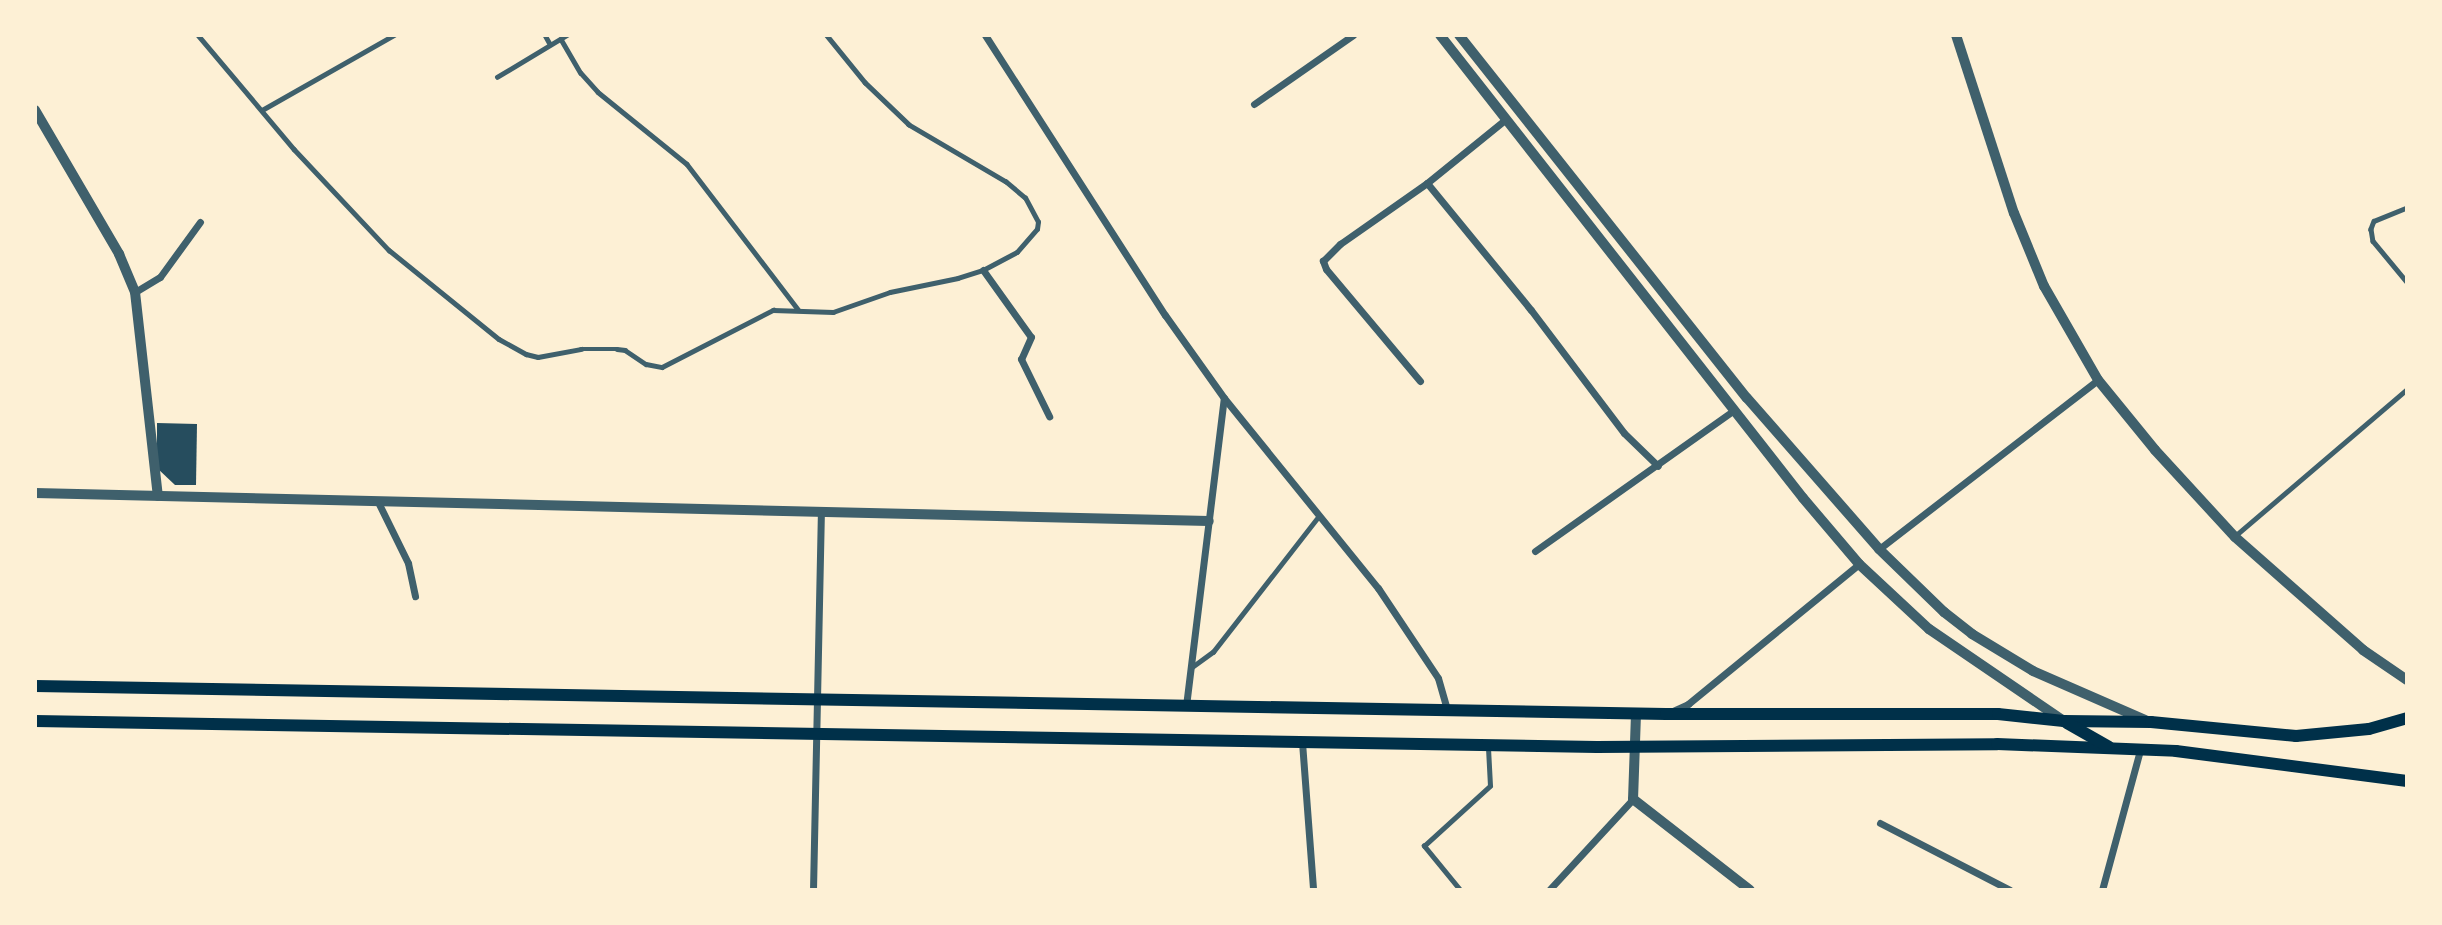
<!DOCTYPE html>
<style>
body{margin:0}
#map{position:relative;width:2442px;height:925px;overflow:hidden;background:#fdf0d5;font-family:Montserrat,sans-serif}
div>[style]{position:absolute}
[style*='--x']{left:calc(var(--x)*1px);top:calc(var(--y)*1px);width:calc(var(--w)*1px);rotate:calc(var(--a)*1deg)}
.building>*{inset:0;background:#264d5e}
.service>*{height:4.5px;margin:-2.25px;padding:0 2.25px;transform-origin:2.25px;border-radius:2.25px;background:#3f606c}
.minor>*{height:7px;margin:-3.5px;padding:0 3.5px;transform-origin:3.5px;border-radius:3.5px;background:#3f606c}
.tertiary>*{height:10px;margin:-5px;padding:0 5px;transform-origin:5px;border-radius:5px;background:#3f606c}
.primary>*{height:12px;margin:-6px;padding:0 6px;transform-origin:6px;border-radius:6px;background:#003049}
span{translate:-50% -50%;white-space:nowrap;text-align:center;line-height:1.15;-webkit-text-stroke:5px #fdf0d5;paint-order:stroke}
.frame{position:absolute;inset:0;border:37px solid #fdf0d5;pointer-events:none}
</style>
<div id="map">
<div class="building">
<div style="clip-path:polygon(157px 423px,197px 424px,196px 485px,175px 485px,157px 468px)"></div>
</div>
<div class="service">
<div style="--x:198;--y:35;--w:149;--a:49.9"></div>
<div style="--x:294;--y:149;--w:139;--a:46.8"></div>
<div style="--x:389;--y:250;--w:141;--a:39"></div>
<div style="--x:499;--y:339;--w:31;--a:29"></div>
<div style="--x:526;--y:354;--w:12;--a:14"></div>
<div style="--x:538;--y:357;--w:44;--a:-10.5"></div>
<div style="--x:581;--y:349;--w:36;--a:0"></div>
<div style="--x:617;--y:349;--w:8;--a:7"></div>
<div style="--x:625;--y:350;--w:25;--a:34"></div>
<div style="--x:646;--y:364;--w:16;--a:11"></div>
<div style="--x:662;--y:367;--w:125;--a:-27.2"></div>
<div style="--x:773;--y:310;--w:60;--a:1.9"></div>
<div style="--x:833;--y:312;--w:60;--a:-19.3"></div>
<div style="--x:890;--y:292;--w:69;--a:-11.6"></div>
<div style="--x:958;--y:278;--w:26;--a:-18"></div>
<div style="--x:983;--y:270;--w:38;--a:-28"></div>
<div style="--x:1017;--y:252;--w:30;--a:-49"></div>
<div style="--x:1037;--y:229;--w:7;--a:-82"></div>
<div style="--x:1038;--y:222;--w:27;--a:-118"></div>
<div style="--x:1025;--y:198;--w:25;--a:-140"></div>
<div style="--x:1006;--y:182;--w:113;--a:-149.6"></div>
<div style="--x:909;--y:125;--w:61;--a:-136.3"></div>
<div style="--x:865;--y:83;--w:62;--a:-129.1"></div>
<div style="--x:545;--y:35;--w:10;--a:61"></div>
<div style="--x:561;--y:39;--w:39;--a:60"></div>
<div style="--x:581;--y:73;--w:25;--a:48"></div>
<div style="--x:598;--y:92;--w:114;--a:39"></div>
<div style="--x:687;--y:164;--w:183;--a:52.6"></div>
<div style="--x:497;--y:77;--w:82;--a:-31"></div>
<div style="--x:262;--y:110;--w:152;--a:-29.6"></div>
<div style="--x:2407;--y:208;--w:35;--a:158"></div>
<div style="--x:2374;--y:221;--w:9;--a:111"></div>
<div style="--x:2371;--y:229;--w:12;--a:81"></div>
<div style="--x:2373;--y:241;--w:53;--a:50.3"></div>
<div style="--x:2235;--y:536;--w:226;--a:-40.5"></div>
<div style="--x:1192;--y:667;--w:26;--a:-36"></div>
<div style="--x:1213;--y:652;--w:172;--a:-52.1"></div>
<div style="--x:1460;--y:890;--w:57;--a:-129.3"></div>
<div style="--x:1424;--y:846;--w:89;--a:-42.3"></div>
<div style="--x:1490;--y:786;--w:39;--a:-93"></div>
</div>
<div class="minor">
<div style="--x:985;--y:35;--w:333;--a:57.3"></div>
<div style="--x:1165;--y:315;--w:102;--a:54.6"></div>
<div style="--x:1224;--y:398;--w:245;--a:51"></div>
<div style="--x:1378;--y:588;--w:108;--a:56.3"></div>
<div style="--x:1438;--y:678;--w:32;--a:74"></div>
<div style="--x:1254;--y:104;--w:121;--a:-34.9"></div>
<div style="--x:1427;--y:183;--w:164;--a:50.7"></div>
<div style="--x:1531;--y:310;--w:154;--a:52.9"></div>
<div style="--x:1624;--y:433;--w:47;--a:44.1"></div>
<div style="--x:983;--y:270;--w:82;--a:54.4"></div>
<div style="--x:1031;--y:337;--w:24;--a:114"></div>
<div style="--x:1021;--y:359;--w:64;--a:63.8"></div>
<div style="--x:135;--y:292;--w:29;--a:-31"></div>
<div style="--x:160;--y:277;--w:68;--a:-54"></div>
<div style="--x:1420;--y:381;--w:146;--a:-130"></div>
<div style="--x:1326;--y:269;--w:9;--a:-111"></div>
<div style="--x:1323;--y:261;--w:24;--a:-45"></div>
<div style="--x:1340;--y:244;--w:106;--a:-35"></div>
<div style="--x:1427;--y:183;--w:102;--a:-39"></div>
<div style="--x:378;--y:502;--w:68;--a:63.8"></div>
<div style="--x:408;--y:563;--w:34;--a:78"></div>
<div style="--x:1879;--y:549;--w:277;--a:-37.7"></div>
<div style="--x:1535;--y:551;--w:244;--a:-35.3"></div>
<div style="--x:1186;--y:706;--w:310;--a:-83"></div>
<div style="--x:1673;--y:711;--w:17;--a:-25"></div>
<div style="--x:1688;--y:704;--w:221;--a:-39.3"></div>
<div style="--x:1302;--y:742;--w:148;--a:85.7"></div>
<div style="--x:1880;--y:823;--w:146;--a:27.3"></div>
<div style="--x:813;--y:890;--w:378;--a:-88.8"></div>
<div style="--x:1549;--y:890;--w:124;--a:-47.3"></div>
<div style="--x:2102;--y:890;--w:145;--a:-74.8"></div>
</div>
<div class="tertiary">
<div style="--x:1440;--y:35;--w:588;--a:51.9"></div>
<div style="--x:1803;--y:498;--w:87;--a:49.7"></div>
<div style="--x:1859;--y:564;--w:96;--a:42.9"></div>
<div style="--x:1929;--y:629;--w:163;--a:34.3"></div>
<div style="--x:1459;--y:35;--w:463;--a:51.6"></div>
<div style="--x:1747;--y:398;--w:201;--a:48.8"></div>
<div style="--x:1879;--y:549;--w:91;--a:44.1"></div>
<div style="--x:1944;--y:612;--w:36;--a:38"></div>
<div style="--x:1972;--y:634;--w:71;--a:31.2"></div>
<div style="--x:2033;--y:671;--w:122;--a:23.6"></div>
<div style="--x:1956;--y:35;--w:187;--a:72"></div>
<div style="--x:2014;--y:213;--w:79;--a:67.7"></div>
<div style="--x:2044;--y:286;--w:108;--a:60.1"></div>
<div style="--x:2098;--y:380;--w:90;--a:50.8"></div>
<div style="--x:2155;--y:450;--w:118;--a:47.4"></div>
<div style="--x:2235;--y:537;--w:171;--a:41.4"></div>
<div style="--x:2363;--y:650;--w:53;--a:34.3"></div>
<div style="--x:35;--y:110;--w:167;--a:59.7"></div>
<div style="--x:119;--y:254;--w:41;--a:67.2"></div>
<div style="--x:135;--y:292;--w:205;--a:83.6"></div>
<div style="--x:35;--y:493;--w:1174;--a:1.37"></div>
<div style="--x:1636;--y:714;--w:85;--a:92"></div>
<div style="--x:1633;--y:799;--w:148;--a:37.9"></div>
</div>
<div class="primary">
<div style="--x:35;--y:686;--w:1631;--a:0.98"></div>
<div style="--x:1666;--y:714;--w:332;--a:0"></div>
<div style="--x:1998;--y:714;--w:66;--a:6.1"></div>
<div style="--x:2064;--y:721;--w:87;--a:0.7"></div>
<div style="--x:2151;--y:722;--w:146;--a:5.5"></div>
<div style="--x:2296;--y:736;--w:73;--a:-5.5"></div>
<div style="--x:2369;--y:729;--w:40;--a:-16"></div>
<div style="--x:35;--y:721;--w:1562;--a:0.95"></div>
<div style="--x:1597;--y:747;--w:400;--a:-0.4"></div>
<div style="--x:1997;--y:744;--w:179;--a:2.2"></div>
<div style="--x:2176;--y:751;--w:233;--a:7.4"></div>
<div style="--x:2067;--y:723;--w:48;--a:29.7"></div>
</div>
<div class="frame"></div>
</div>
